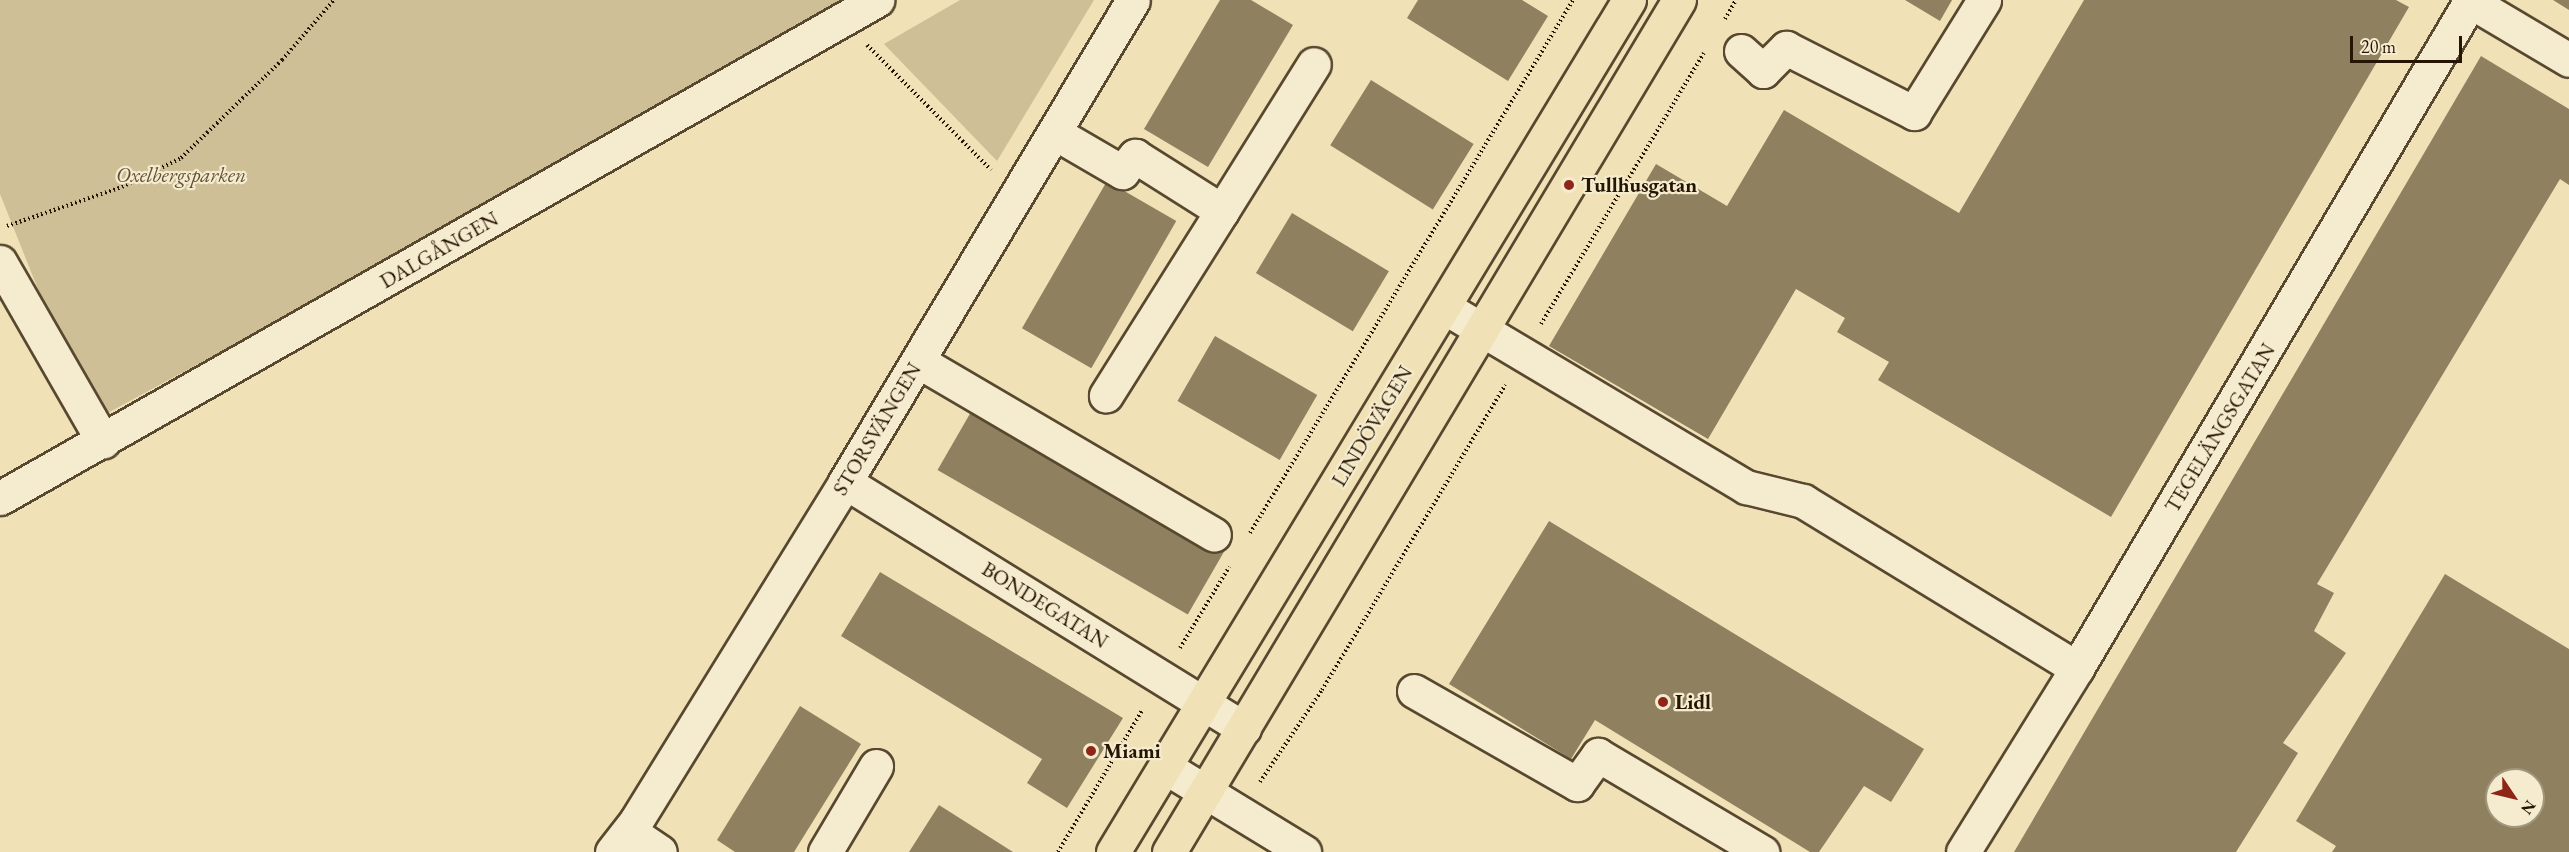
<!DOCTYPE html>
<meta charset="utf-8">
<style>
body{margin:0}
#map{position:relative;width:2569px;height:852px;overflow:hidden;background:#f0e2b6;font-family:"EB Garamond",serif}
div>[style]{position:absolute}
[style*='--x']{left:calc(var(--x)*1px);top:calc(var(--y)*1px);width:calc(var(--w)*1px);rotate:calc(var(--a)*1deg)}
.green>*{inset:0;background:#cebf97}
.building>*{inset:0;background:#8f8060;transform-origin:0 0}
.path>*{height:4px;margin-top:-2px;transform-origin:0;background:repeating-linear-gradient(90deg,#261502 0 1.5px,transparent 0 4.5px)}
.roads{filter:drop-shadow(2px 0 #58482f) drop-shadow(-2px 0 #58482f) drop-shadow(0 2px #58482f) drop-shadow(0 -2px #58482f)}
.minor>*{height:33px;margin:-16.5px;padding:0 16.5px;transform-origin:16.5px;border-radius:16.5px;background:#f5ecd0}
.major>*{height:33px;margin:-16.5px;padding:0 16.5px;transform-origin:16.5px;border-radius:16.5px;background:#f0e2b6}
.dots>*{width:16px;height:16px;translate:-50% -50%;box-sizing:border-box;border:3px solid #f5ecd0;border-radius:50%}
span{translate:-50% -50%;white-space:nowrap;text-align:center;line-height:1.15;-webkit-text-stroke:4.5px #f5ecd0;paint-order:stroke}
.park-label{font-size:21px;color:#615036;font-style:italic}
.poi-label{font-size:21px;color:#261502;font-weight:700}
.left{translate:0 -50%;text-align:left}
.street-label{font-size:21px;color:#261502}
.north{position:absolute;left:2485px;top:768px;width:60px;height:60px;box-sizing:border-box;background:#f5ecd0;border:2px solid #a2967e;border-radius:50%;rotate:125deg;font-size:16px;font-weight:700;line-height:24px;text-align:center;color:#261502}
.north::after{content:'';display:block;margin:auto;width:21px;height:27px;background:#8f2418;clip-path:polygon(50% 0,100% 100%,50% 72%,0 100%)}
.scale{position:absolute;left:2350px;top:36px;width:112px;height:27px;box-sizing:border-box;border:3px solid #261502;border-top:0;padding-left:8px;font-size:18px;line-height:21px;white-space:nowrap;color:#261502;-webkit-text-stroke:4px #f5ecd0;paint-order:stroke}
</style>
<div id="map">
<div class="green">
<div style="clip-path:polygon(0 0,871px 0,91px 422px,0 194px)"></div>
<div style="clip-path:polygon(960px 0,1094px 0,997px 161px,884px 44px)"></div>
</div>
<div class="building">
<div style="clip-path:polygon(1220px 0,1251px 0,1293px 25px,1208px 167px,1144px 129px)"></div>
<div style="clip-path:polygon(1418px 0,1522px 0,1548px 16px,1508px 81px,1407px 18px)"></div>
<div style="clip-path:polygon(1905px 0,1952px 0,1940px 21px)"></div>
<div style="clip-path:polygon(2084px 0,2396px 0,2409px 7px,2111px 517px,1878px 380px,1889px 362px,1837px 332px,1845px 318px,1796px 289px,1708px 439px,1549px 346px,1656px 164px,1727px 206px,1784px 110px,1959px 213px)"></div>
<div style="clip-path:polygon(2553px 0,2569px 0,2569px 10px)"></div>
<div style="clip-path:polygon(2481px 56px,2569px 109px,2569px 185px,2560px 179px,2317px 584px,2334px 593px,2314px 631px,2346px 653px,2283px 743px,2298px 753px,2236px 852px,2014px 852px)"></div>
<div style="left:1371px;top:80px;width:121px;height:77px;rotate:32deg"></div>
<div style="left:1107px;top:181px;width:80px;height:170px;rotate:30deg"></div>
<div style="left:1292px;top:213px;width:113px;height:70px;rotate:31deg"></div>
<div style="left:1215px;top:336px;width:118px;height:75px;rotate:30deg"></div>
<div style="left:975px;top:405px;width:289px;height:75px;rotate:30deg"></div>
<div style="clip-path:polygon(1549px 521px,1924px 749px,1891px 802px,1864px 786px,1819px 852px,1810px 852px,1595px 720px,1571px 759px,1449px 684px)"></div>
<div style="clip-path:polygon(880px 572px,1123px 718px,1067px 808px,1027px 783px,1042px 759px,841px 636px)"></div>
<div style="clip-path:polygon(evenodd,2445px 574px,2569px 649px,2569px 852px,2332px 852px,2336px 846px,2296px 821px,2445px 574px,2497px 780px,2533px 780px,2533px 816px,2497px 816px,2497px 780px)"></div>
<div style="clip-path:polygon(800px 706px,861px 744px,794px 852px,735px 852px,717px 840px)"></div>
<div style="clip-path:polygon(939px 805px,1013px 852px,909px 852px)"></div>
</div>
<div class="path">
<div style="--x:1725;--y:19;--w:22;--a:-60"></div>
<div style="--x:867;--y:45;--w:176;--a:45.2"></div>
<div style="--x:7;--y:226;--w:121;--a:-18.7"></div>
<div style="--x:122;--y:187;--w:66;--a:-26.2"></div>
<div style="--x:181;--y:158;--w:141;--a:-44.1"></div>
<div style="--x:282;--y:60;--w:79;--a:-49.1"></div>
<div style="--x:1541;--y:324;--w:316;--a:-59"></div>
<div style="--x:1250;--y:533;--w:623;--a:-58.78"></div>
<div style="--x:1180;--y:648;--w:95;--a:-58.8"></div>
<div style="--x:1260;--y:782;--w:111;--a:-56"></div>
<div style="--x:1322;--y:690;--w:356;--a:-59"></div>
<div style="--x:1058;--y:852;--w:166;--a:-59.3"></div>
</div>
<div class="roads">
<div class="minor">
<div style="--x:2468;--y:0;--w:117;--a:30.7"></div>
<div style="--x:1741;--y:51;--w:30;--a:42"></div>
<div style="--x:1763;--y:71;--w:33;--a:-45"></div>
<div style="--x:1786;--y:48;--w:144;--a:26.9"></div>
<div style="--x:1914;--y:113;--w:133;--a:-58.2"></div>
<div style="--x:1055;--y:133;--w:78;--a:30.2"></div>
<div style="--x:1122;--y:172;--w:21;--a:-51"></div>
<div style="--x:1135;--y:156;--w:103;--a:32.3"></div>
<div style="--x:1222;--y:211;--w:218;--a:122.2"></div>
<div style="--x:1222;--y:211;--w:173;--a:-58"></div>
<div style="--x:0;--y:262;--w:207;--a:60.1"></div>
<div style="--x:1444;--y:307;--w:352;--a:30.8"></div>
<div style="--x:1746;--y:487;--w:59;--a:13.8"></div>
<div style="--x:1803;--y:501;--w:321;--a:31.4"></div>
<div style="--x:918;--y:361;--w:343;--a:30.4"></div>
<div style="--x:845;--y:482;--w:469;--a:31.7"></div>
<div style="--x:0;--y:498;--w:1009;--a:-29.59"></div>
<div style="--x:1414;--y:691;--w:188;--a:29.7"></div>
<div style="--x:1577;--y:784;--w:36;--a:-54"></div>
<div style="--x:1598;--y:755;--w:191;--a:30.6"></div>
<div style="--x:1165;--y:767;--w:163;--a:31.4"></div>
<div style="--x:629;--y:831;--w:37;--a:34"></div>
<div style="--x:612;--y:852;--w:39;--a:-52"></div>
<div style="--x:636;--y:821;--w:398;--a:-58.3"></div>
<div style="--x:845;--y:482;--w:561;--a:-59.14"></div>
<div style="--x:825;--y:852;--w:100;--a:-59.3"></div>
<div style="--x:1963;--y:852;--w:216;--a:-58.2"></div>
<div style="--x:2077;--y:668;--w:776;--a:-59.47"></div>
</div>
<div class="major">
<div style="--x:1113;--y:852;--w:996;--a:-58.8"></div>
<div style="--x:1169;--y:852;--w:993;--a:-59.1"></div>
</div>
</div>
<div class="dots">
<div style="left:1569px;top:185px;background:#8f2418"></div>
<div style="left:1663px;top:702px;background:#8f2418"></div>
<div style="left:1091px;top:751px;background:#8f2418"></div>
</div>
<div class="park-label">
<span style="left:181px;top:175px">Oxelbergsparken</span>
</div>
<div class="poi-label">
<span class="left" style="left:1581px;top:185px">Tullhusgatan</span>
<span class="left" style="left:1675px;top:702px">Lidl</span>
<span class="left" style="left:1103px;top:751px">Miami</span>
</div>
<div class="street-label">
<span style="left:439px;top:250px;rotate:-30deg">DALGÅNGEN</span>
<span style="left:1372px;top:426px;rotate:-59deg">LINDÖVÄGEN</span>
<span style="left:2220px;top:428px;rotate:-59deg">TEGELÄNGSGATAN</span>
<span style="left:877px;top:429px;rotate:-59deg">STORSVÄNGEN</span>
<span style="left:1045px;top:605px;rotate:32deg">BONDEGATAN</span>
</div>
<div class="north">N</div>
<div class="scale">20 m</div>
</div>
